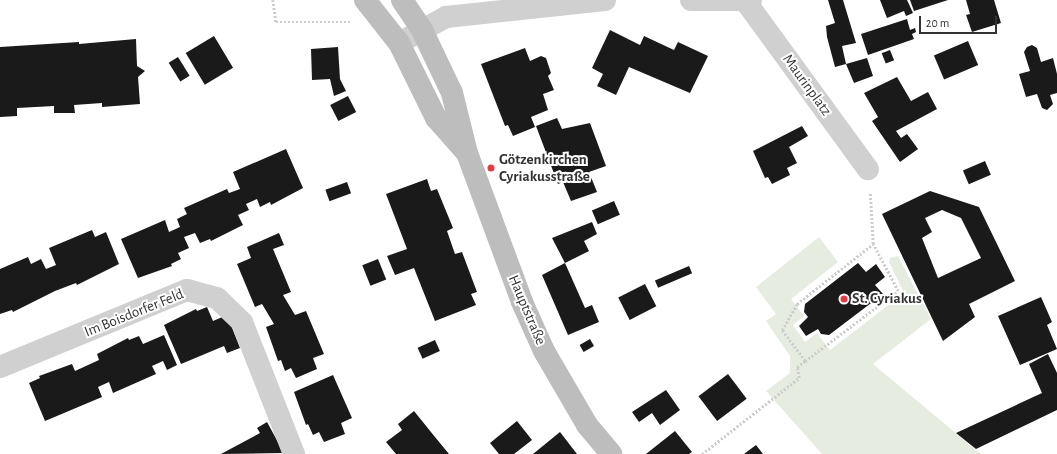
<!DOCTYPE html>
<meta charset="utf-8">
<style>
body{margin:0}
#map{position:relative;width:1057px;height:454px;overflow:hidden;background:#fff;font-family:"Alegreya Sans",sans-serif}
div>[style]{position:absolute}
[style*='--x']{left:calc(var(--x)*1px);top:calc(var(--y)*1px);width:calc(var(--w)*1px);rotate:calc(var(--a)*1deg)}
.green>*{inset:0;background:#e6ecdf}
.building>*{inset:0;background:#1a1a1a;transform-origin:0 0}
.path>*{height:2.5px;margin-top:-1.25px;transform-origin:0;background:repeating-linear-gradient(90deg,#cdcdcd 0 2px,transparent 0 4px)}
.street>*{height:22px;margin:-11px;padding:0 11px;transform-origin:11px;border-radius:11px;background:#d0d0d0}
.secondary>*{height:22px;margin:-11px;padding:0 11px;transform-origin:11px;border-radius:11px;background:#bdbdbd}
.dots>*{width:11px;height:11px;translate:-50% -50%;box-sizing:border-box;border:2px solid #fff;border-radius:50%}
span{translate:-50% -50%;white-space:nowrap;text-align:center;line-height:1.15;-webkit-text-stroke:4px #fff;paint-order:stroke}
.street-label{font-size:15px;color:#333}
.poi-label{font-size:15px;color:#333;font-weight:700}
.left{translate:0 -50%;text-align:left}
.scale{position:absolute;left:919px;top:16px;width:78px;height:18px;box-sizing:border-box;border:2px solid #333;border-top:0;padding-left:5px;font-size:12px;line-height:14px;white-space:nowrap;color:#333;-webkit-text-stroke:3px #fff;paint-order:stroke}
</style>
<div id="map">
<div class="green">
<div style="clip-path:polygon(819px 237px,838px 262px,791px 299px,804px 316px,793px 325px,805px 342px,817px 333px,830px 350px,904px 293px,889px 262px,890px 258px,898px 256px,931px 319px,873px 364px,981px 454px,822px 454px,766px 391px,790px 373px,790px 356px,766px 321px,776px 314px,756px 287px)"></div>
</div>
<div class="building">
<div style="clip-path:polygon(828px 0,843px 0,856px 43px,842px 46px,846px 64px,835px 67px,827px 37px,826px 26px,835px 23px)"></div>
<div style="clip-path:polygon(880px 0,907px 0,913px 13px,906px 16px,904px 11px,887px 18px)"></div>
<div style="clip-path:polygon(910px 0,948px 0,914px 11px)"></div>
<div style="clip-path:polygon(966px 0,994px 0,1001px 23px,972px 32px,966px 15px,970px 14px)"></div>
<div style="clip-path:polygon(907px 19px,910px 30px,915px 28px,916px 32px,912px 34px,914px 39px,868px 55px,861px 34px)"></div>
<div style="clip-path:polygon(610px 30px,640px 45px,644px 36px,674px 50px,678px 42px,708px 56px,690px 93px,629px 67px,616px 95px,597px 86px,603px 74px,592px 68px)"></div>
<div style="left:214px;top:36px;width:37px;height:33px;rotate:59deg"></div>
<div style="clip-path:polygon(136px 39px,137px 66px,145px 71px,138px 77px,140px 104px,102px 107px,102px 103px,74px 105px,75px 113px,54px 113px,54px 106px,17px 108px,17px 116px,0 117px,0 47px,79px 42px,79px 44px)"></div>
<div style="left:968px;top:41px;width:26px;height:37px;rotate:67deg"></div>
<div style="clip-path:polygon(1032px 45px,1037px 48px,1041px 62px,1053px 58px,1057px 74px,1057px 93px,1050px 95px,1053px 104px,1047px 110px,1042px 108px,1037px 94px,1026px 97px,1019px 74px,1030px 71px,1024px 52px,1027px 47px)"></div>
<div style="clip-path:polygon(338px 47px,340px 79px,346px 91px,334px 96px,330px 79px,312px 80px,311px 49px)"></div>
<div style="clip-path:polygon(525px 48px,530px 61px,541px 56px,546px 58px,551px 73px,548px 76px,554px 90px,543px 94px,548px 110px,531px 117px,535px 127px,513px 136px,508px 125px,505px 126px,481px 64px)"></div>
<div style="left:890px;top:50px;width:11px;height:9px;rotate:68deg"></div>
<div style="left:178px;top:57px;width:22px;height:11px;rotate:58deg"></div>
<div style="clip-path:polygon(867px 58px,873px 76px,854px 83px,846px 64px)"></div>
<div style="clip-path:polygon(897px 77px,911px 101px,928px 92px,937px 109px,896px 131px,901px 138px,907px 134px,918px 149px,900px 162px,872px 121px,878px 117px,864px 93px)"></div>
<div style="left:348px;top:96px;width:18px;height:20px;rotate:63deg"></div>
<div style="clip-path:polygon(557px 118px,562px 129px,590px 123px,606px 166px,589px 172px,597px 192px,571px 201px,563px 182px,558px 184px,536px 126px)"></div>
<div style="clip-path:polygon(802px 126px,808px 136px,789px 147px,797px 163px,787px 168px,790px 175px,772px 184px,768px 177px,765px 178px,753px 151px)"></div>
<div style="clip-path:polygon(286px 149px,303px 188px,271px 205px,270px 202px,260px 207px,257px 199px,246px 204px,249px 210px,238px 215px,243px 225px,211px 241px,210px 239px,200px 243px,195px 233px,184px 237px,189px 248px,178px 253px,181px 259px,171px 264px,172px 266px,138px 278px,121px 239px,165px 220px,169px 232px,180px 227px,177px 219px,187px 214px,184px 208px,227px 189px,229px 193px,240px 189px,233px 172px)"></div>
<div style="left:985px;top:161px;width:15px;height:24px;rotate:67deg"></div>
<div style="clip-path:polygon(427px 179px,431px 191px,437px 189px,453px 228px,447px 231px,455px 254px,462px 252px,477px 292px,471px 294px,476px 305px,435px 321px,414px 268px,395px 275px,387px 256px,407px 249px,386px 194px)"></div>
<div style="left:347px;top:182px;width:12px;height:23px;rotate:70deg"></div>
<div style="clip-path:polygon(evenodd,930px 191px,979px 207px,1015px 281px,969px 304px,975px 317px,943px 341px,882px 214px,930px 191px,942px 210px,961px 218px,981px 258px,938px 278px,922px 238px,932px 232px,925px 218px,942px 210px)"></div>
<div style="left:614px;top:201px;width:15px;height:24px;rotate:67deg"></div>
<div style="clip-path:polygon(592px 222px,597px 234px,584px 241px,589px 251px,565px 263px,585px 308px,592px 305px,599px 322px,568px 335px,542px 275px,565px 263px,552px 238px)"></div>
<div style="clip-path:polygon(92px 230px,95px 237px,106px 232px,119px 264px,77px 285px,76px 283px,55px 291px,13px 312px,12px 310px,0 314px,0 269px,28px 257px,31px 264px,41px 259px,46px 269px,56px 265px,49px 248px)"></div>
<div style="clip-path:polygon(279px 233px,284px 245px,273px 249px,291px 292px,283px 295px,295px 315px,306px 311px,324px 354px,313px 358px,317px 369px,296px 378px,291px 368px,285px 371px,281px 360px,278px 361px,266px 327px,274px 324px,262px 304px,255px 307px,237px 264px,251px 258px,247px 247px)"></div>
<div style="left:378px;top:259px;width:22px;height:17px;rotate:68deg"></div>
<div style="clip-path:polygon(858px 263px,866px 272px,876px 264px,885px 277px,875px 285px,883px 294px,829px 335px,821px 334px,818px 329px,806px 336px,799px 326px,808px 317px,804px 312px,805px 304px)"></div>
<div style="left:689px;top:266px;width:8px;height:37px;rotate:67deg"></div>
<div style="left:645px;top:284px;width:25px;height:30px;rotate:63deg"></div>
<div style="clip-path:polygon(1041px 297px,1052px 322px,1047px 325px,1057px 349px,1020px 365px,998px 316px)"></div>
<div style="clip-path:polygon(207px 307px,213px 321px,227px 315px,240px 348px,227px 353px,224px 346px,181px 364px,164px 325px,196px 309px,197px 311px)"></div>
<div style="clip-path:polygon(164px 335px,177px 365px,167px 370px,163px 361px,152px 366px,156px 374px,113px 393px,109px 382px,98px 387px,102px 397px,45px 421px,29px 383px,40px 378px,39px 376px,72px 364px,75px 371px,99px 360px,97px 354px,128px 338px,129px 340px,139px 336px,143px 344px)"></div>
<div style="left:590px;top:339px;width:8px;height:12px;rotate:60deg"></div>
<div style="left:435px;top:340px;width:12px;height:19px;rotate:66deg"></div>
<div style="clip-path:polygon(1048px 354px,1057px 373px,1057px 410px,976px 449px,956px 433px,1042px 393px,1029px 364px)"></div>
<div style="left:728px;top:374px;width:31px;height:37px;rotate:53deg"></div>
<div style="clip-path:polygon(333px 375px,352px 418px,341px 423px,345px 434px,324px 442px,319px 432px,313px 435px,308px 424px,306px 425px,294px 392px)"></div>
<div style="clip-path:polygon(666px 390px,680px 410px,660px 425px,652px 413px,639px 422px,632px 412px)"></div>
<div style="clip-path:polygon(414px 411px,435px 437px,449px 454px,396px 454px,386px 442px,402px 430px,398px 424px)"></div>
<div style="clip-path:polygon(517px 421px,532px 440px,514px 454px,499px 454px,490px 443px)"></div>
<div style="clip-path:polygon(267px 422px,284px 453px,221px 454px,260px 433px,257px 428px)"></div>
<div style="clip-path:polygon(675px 431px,692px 452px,689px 454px,646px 454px)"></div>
<div style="clip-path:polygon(560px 432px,577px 454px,533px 454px)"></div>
<div style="clip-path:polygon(756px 445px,763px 454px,744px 454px)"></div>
</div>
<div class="path">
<div style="--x:273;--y:0;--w:22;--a:82"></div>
<div style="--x:276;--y:22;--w:75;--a:0"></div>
<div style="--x:805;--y:361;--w:116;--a:-37"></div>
<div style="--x:898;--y:291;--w:53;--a:-118"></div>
<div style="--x:702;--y:454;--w:123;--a:-38.1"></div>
<div style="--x:799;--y:378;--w:11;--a:-100"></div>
<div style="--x:797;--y:367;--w:10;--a:-37"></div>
<div style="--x:805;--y:361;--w:39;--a:-127"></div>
<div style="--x:782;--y:330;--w:30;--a:-60"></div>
<div style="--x:797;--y:304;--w:97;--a:-38.3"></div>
<div style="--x:873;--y:244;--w:52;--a:-93.3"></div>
</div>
<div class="street">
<div style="--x:691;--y:0;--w:60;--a:0"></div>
<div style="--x:746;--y:2;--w:207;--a:53.9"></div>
<div style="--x:399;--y:43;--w:54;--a:-29"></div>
<div style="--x:446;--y:17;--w:160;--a:-6.1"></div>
<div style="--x:0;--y:367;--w:202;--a:-22.4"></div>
<div style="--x:187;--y:290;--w:31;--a:15"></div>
<div style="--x:217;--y:298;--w:35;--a:44"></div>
<div style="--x:242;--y:322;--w:142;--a:68.5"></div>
</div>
<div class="secondary">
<div style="--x:365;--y:0;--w:55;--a:51.7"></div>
<div style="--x:399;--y:43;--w:84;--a:63.7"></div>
<div style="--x:436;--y:118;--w:45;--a:48.6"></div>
<div style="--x:402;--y:0;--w:36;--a:56"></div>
<div style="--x:422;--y:30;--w:70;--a:64.5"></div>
<div style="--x:452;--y:93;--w:62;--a:76"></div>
<div style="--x:467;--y:153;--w:159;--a:69.7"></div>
<div style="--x:522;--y:302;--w:54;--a:65.8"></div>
<div style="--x:544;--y:351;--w:86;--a:59.8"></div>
<div style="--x:587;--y:425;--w:38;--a:50"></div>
</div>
<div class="dots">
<div style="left:491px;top:168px;background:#e63946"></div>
<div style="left:844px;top:299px;background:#e63946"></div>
</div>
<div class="street-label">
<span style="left:807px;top:85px;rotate:54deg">Maurinplatz</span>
<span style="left:527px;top:310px;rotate:67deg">Hauptstraße</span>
<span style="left:134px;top:313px;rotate:-22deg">Im Boisdorfer Feld</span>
</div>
<div class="poi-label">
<span class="left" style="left:499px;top:168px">Götzenkirchen<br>Cyriakusstraße</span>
<span class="left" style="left:852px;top:299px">St. Cyriakus</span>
</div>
<div class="scale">20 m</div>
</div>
